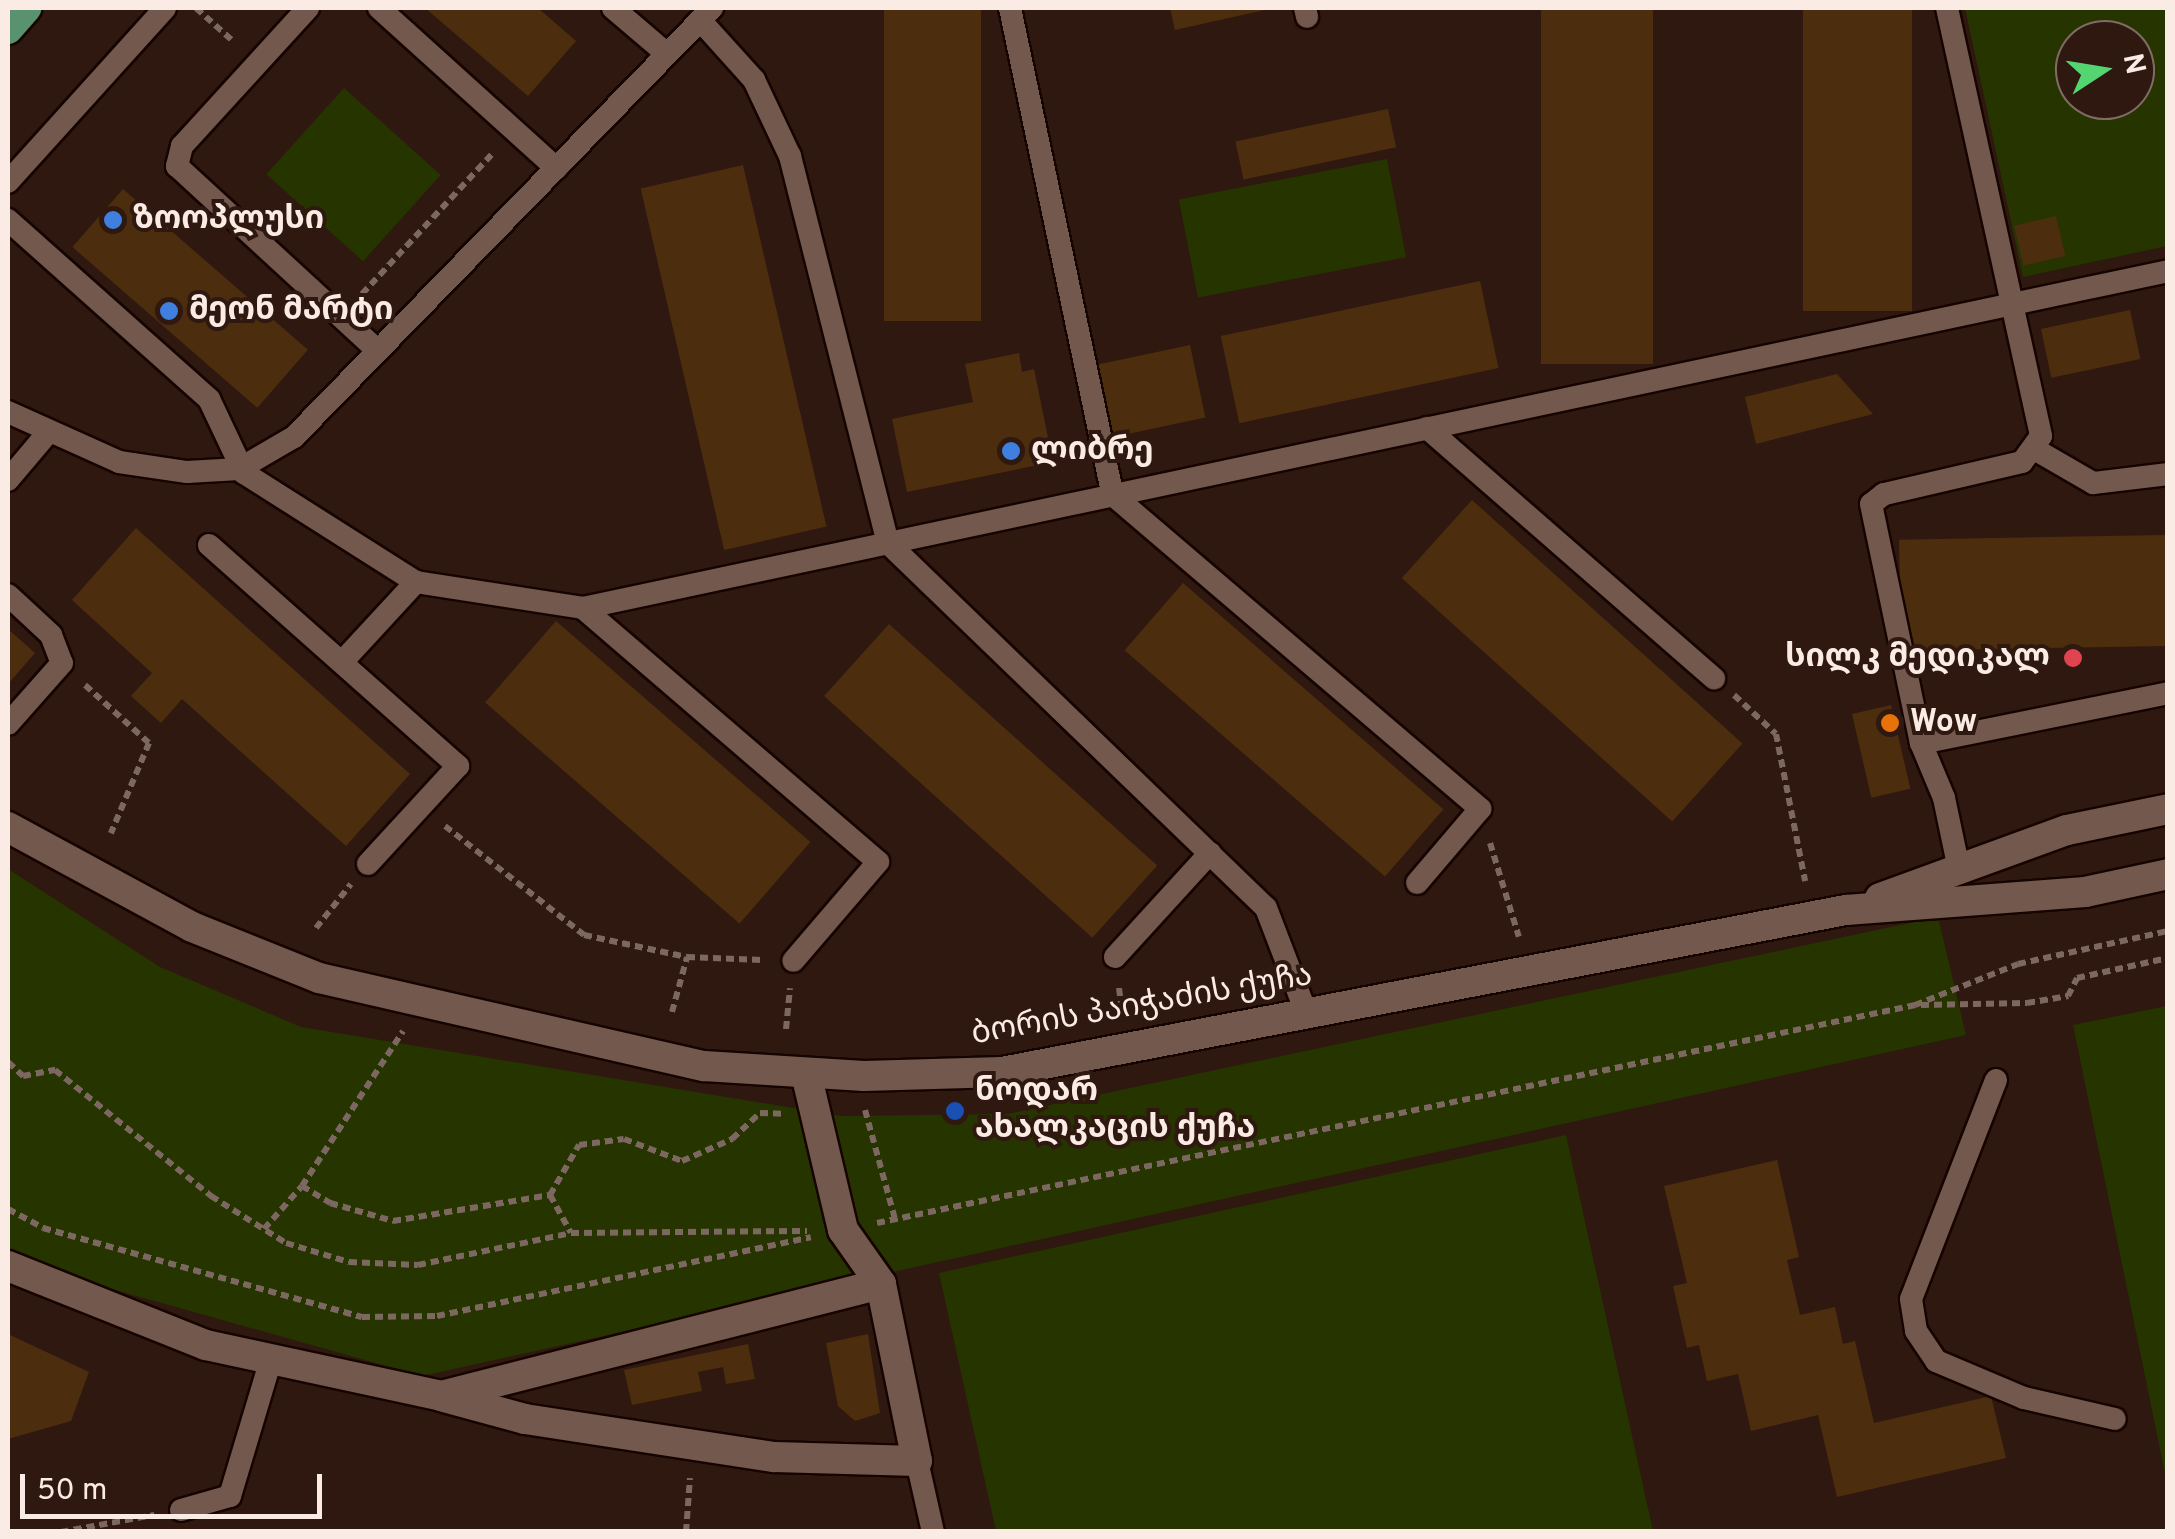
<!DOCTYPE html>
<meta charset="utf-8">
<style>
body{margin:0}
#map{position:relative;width:2175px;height:1539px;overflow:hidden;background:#2f1810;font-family:Overpass,"Noto Sans Georgian",sans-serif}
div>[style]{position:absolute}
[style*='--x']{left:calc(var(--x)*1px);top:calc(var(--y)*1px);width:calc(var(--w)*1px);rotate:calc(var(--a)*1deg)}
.green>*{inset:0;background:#263400;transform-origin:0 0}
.building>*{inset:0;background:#4c2e0e;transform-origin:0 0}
.path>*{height:6px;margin-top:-3px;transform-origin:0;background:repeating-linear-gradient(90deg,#7d6861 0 8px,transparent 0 13px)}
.roads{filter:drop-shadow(2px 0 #160401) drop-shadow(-2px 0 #160401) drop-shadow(0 2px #160401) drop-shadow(0 -2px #160401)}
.service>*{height:22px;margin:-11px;padding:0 11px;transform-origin:11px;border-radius:11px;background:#73584e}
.minor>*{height:30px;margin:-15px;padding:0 15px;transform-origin:15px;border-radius:15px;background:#73584e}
.tertiary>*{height:30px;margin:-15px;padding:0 15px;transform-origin:15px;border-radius:15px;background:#73584e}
.primary>*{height:30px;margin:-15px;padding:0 15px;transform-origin:15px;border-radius:15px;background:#58926e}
.dots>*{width:28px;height:28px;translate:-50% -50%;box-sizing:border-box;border:5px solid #2f1810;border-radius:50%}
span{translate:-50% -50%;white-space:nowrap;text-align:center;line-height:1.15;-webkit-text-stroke:8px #2f1810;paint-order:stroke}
.poi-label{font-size:32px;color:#fbebe5;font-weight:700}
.left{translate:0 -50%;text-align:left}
.right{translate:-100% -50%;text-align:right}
.street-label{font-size:32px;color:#fbebe5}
.frame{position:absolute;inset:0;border:10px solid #fbebe5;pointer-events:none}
.north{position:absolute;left:2055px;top:20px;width:100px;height:100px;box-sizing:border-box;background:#2f1810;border:2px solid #816c65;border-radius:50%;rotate:78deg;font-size:28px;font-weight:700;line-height:40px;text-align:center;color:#fbebe5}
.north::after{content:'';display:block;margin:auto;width:35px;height:45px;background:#53d672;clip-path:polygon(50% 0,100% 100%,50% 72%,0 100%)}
.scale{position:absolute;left:20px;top:1474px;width:302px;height:45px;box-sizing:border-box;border:5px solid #fbebe5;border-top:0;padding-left:12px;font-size:30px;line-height:35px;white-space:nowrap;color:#fbebe5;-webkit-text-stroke:8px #2f1810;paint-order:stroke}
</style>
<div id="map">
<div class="green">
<div style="clip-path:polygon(evenodd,1965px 8px,2167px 8px,2167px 246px,2023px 277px,1965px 8px,2075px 40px,2135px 40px,2135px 100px,2075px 100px,2075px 40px)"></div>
<div style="left:344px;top:88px;width:130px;height:116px;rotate:42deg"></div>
<div style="left:1387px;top:159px;width:100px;height:212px;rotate:79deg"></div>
<div style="clip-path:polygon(8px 869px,160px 967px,301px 1027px,842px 1116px,1008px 1114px,1938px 917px,1966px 1035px,422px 1376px,37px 1268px,8px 1253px)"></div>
<div style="clip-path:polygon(2167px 1006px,2168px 1006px,2167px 1483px,2073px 1025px)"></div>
<div style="clip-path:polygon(1566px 1135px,1653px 1531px,996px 1531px,939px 1273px)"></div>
</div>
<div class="building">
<div style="clip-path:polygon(425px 8px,538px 8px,576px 41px,528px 96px)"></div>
<div style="left:884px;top:8px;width:97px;height:313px"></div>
<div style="clip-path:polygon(1170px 8px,1268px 8px,1269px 9px,1175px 30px)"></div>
<div style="left:1541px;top:8px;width:112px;height:356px"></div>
<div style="left:1803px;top:8px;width:109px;height:303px"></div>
<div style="left:1388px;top:109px;width:39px;height:156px;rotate:78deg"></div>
<div style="left:743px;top:165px;width:371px;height:105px;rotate:77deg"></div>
<div style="left:123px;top:189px;width:245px;height:77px;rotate:41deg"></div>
<div style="left:2056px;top:216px;width:41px;height:43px;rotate:77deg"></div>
<div style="left:1480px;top:281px;width:89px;height:265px;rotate:78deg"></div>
<div style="left:2130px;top:310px;width:50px;height:91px;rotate:78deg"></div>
<div style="left:1190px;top:345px;width:74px;height:100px;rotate:78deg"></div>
<div style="clip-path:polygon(1019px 353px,1022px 372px,1034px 369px,1053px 462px,907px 492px,892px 419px,973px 402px,965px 364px)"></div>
<div style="clip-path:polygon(1837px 374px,1873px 414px,1756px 444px,1745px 397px)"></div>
<div style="left:1472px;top:500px;width:364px;height:105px;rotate:42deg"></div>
<div style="clip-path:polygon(136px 528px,410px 774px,346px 846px,182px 699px,161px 723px,131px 696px,152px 673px,72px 600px)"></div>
<div style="left:2167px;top:535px;width:111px;height:268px;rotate:89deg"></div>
<div style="left:1183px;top:583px;width:345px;height:89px;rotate:41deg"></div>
<div style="left:556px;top:621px;width:337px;height:108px;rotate:41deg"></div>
<div style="left:889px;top:624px;width:361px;height:97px;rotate:42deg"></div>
<div style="clip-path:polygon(8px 629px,35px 653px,8px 684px)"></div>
<div style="left:1891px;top:705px;width:86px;height:40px;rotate:77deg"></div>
<div style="clip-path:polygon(1777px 1160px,1799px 1257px,1787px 1260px,1800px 1315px,1835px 1307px,1843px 1344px,1855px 1341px,1874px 1423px,1991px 1396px,2006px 1458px,1837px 1497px,1818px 1415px,1751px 1431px,1738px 1374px,1707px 1381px,1699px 1345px,1687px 1348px,1673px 1286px,1687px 1283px,1664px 1186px)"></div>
<div style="clip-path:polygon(8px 1334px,89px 1372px,71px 1421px,8px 1439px)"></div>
<div style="clip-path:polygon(868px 1334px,880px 1413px,855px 1421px,838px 1406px,826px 1343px)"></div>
<div style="clip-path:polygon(748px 1344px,755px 1379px,726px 1384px,723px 1367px,698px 1372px,702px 1391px,632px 1405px,624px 1370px)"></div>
</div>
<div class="path">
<div style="--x:196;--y:8;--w:51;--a:41.8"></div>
<div style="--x:362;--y:294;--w:192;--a:-47.1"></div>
<div style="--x:85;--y:685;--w:86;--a:42.2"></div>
<div style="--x:149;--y:743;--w:98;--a:112.9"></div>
<div style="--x:1734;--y:695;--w:57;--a:42.9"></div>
<div style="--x:1776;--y:734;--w:150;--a:78.8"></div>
<div style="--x:445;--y:826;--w:177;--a:38.1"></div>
<div style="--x:584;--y:935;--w:105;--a:12.1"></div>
<div style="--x:687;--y:957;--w:75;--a:2.3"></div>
<div style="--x:1490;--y:843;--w:98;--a:72.9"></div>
<div style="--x:316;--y:928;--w:56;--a:-51.5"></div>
<div style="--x:1119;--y:988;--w:23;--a:83"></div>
<div style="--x:1921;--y:1005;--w:106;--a:-1.1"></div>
<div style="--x:2027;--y:1003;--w:42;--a:-9.7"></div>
<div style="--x:2068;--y:996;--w:20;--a:-63"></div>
<div style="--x:2077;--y:978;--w:93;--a:-12.4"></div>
<div style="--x:672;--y:1012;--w:57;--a:-74.7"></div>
<div style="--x:786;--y:1029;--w:41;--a:-84.4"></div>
<div style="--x:8;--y:1062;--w:21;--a:43"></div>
<div style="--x:23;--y:1076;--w:33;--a:-11"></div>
<div style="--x:55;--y:1070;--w:201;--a:38.9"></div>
<div style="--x:211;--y:1196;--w:89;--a:32.1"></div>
<div style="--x:286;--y:1243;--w:66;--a:16.8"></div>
<div style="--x:349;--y:1262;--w:69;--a:2.5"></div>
<div style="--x:418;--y:1265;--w:156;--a:-11.8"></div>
<div style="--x:571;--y:1233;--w:236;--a:-0.5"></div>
<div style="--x:865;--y:1110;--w:113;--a:74.6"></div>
<div style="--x:302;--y:1186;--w:33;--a:31"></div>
<div style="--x:330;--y:1203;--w:66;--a:15.9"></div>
<div style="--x:393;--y:1221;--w:159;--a:-9.4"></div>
<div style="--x:550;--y:1195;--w:43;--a:61.1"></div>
<div style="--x:550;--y:1195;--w:58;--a:-59.9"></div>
<div style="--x:579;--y:1145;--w:45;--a:-7.6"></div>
<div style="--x:624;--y:1139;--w:62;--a:20.8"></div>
<div style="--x:682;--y:1161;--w:55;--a:-23.7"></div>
<div style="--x:732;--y:1139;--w:38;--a:-43"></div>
<div style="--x:760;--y:1113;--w:23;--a:2"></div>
<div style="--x:8;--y:1209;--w:40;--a:28"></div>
<div style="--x:43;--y:1228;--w:331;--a:15.6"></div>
<div style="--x:362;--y:1317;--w:75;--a:-0.8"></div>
<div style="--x:437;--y:1316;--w:382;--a:-11.9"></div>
<div style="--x:877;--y:1223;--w:1061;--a:-11.86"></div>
<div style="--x:1915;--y:1005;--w:111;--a:-21.7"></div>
<div style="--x:2018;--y:964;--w:154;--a:-12.4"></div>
<div style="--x:264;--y:1229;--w:57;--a:-48.5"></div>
<div style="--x:302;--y:1186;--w:185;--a:-56.9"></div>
<div style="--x:61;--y:1532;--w:95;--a:-10.4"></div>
<div style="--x:686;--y:1532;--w:54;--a:-85.8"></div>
</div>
<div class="roads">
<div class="service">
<div style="--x:308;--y:8;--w:187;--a:132.4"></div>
<div style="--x:182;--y:146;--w:21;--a:104"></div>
<div style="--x:177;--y:166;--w:273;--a:42.6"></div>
<div style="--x:379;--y:8;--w:239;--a:42.1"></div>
<div style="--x:613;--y:8;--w:71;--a:40.4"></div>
<div style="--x:1010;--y:8;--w:498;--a:78.1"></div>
<div style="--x:1113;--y:495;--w:483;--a:40.5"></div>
<div style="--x:1480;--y:809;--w:97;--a:130.4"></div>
<div style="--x:1305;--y:8;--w:9;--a:77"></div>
<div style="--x:1947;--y:8;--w:438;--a:77.6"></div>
<div style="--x:2041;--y:436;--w:32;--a:126"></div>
<div style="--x:2022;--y:462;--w:142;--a:166.9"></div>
<div style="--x:1884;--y:494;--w:16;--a:142"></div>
<div style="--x:1871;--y:504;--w:244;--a:78.2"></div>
<div style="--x:1921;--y:743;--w:60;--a:67.3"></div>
<div style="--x:1944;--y:798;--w:73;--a:78.1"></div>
<div style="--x:700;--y:20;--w:81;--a:48"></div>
<div style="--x:754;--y:80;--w:84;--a:64.7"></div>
<div style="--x:790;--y:156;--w:399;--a:75.8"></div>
<div style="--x:888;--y:543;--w:525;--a:44"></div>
<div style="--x:1266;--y:908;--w:111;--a:69"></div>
<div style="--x:8;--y:182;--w:234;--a:-47.9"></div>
<div style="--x:8;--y:220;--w:269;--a:41.7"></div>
<div style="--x:209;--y:399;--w:82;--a:64.7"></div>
<div style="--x:244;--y:473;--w:204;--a:32.4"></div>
<div style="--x:416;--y:582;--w:169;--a:8.8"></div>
<div style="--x:583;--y:608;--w:1620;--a:-12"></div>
<div style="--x:8;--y:412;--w:122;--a:24.2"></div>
<div style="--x:119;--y:462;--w:69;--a:8.4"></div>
<div style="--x:187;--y:472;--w:52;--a:-3.3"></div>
<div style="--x:239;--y:469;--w:64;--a:-30.2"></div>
<div style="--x:294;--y:437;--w:599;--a:-45.74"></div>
<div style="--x:1427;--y:428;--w:381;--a:41.1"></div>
<div style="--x:2036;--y:450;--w:66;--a:30.1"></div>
<div style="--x:2093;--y:483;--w:76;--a:-6.8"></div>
<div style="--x:8;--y:480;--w:59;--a:-49.8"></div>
<div style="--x:209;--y:545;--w:333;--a:41.6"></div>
<div style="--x:458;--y:766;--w:133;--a:132.6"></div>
<div style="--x:8;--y:595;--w:59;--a:42.9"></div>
<div style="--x:51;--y:635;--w:30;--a:69"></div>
<div style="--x:62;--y:663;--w:81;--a:131.5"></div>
<div style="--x:583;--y:608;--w:389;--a:40.7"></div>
<div style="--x:878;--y:862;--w:130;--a:130.6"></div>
<div style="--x:343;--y:661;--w:108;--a:-47.3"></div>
<div style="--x:1921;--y:743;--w:252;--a:-11.4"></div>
<div style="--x:1115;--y:957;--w:141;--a:-47.6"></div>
<div style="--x:1996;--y:1080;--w:235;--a:111.2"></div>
<div style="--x:1911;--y:1299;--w:32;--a:81"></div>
<div style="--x:1916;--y:1331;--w:36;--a:56"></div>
<div style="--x:1936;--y:1361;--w:95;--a:22.8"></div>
<div style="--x:2024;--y:1398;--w:93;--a:13"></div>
<div style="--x:917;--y:1461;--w:73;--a:77.3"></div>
<div style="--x:181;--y:1510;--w:51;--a:-15.9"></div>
<div style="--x:230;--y:1496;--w:143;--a:-73.3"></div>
</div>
<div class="minor">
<div style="--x:8;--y:1266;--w:213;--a:21.8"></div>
<div style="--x:206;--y:1345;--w:240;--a:12.2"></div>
<div style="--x:441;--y:1396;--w:454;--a:-14.3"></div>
<div style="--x:444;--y:1397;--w:84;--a:15.2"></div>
<div style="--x:525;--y:1419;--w:252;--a:8.7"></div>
<div style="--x:774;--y:1457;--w:143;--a:1.6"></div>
<div style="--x:917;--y:1461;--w:181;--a:-101.5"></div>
<div style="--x:881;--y:1284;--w:66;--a:-125.1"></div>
<div style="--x:843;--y:1230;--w:161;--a:-103.3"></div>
</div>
<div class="tertiary">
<div style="--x:8;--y:827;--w:209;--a:28.5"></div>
<div style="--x:192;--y:927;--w:137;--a:21.9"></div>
<div style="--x:319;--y:978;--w:395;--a:12.9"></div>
<div style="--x:704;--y:1066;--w:160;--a:3.6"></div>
<div style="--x:864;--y:1076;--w:138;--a:-1.7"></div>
<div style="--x:1002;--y:1072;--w:859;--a:-10.87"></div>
<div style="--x:1846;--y:910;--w:240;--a:-4.3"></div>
<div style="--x:2085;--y:892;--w:85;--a:-12.2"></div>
<div style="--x:1880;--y:898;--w:199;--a:-20"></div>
<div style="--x:2067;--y:830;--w:103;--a:-11.7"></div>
</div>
<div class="primary">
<div style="--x:8;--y:29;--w:28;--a:-49"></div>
</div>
</div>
<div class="dots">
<div style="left:113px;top:220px;background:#3f7fe0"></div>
<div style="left:169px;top:311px;background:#3f7fe0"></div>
<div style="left:1011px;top:451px;background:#3f7fe0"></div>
<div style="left:2073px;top:658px;background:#e0444e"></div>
<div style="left:1890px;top:723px;background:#e8710a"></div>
<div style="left:955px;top:1111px;background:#1a4fb4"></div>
</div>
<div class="poi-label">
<span class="left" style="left:133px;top:220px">ზოოპლუსი</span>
<span class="left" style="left:189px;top:311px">მეონ მარტი</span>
<span class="left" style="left:1031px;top:451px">ლიბრე</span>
<span class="right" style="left:2050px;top:658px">სილკ მედიკალ</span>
<span class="left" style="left:1910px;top:723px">Wow</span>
<span class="left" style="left:975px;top:1111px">ნოდარ<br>ახალკაცის ქუჩა</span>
</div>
<div class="street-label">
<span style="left:1142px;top:1006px;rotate:-10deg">ბორის პაიჭაძის ქუჩა</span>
</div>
<div class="frame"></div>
<div class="north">N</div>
<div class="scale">50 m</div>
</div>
